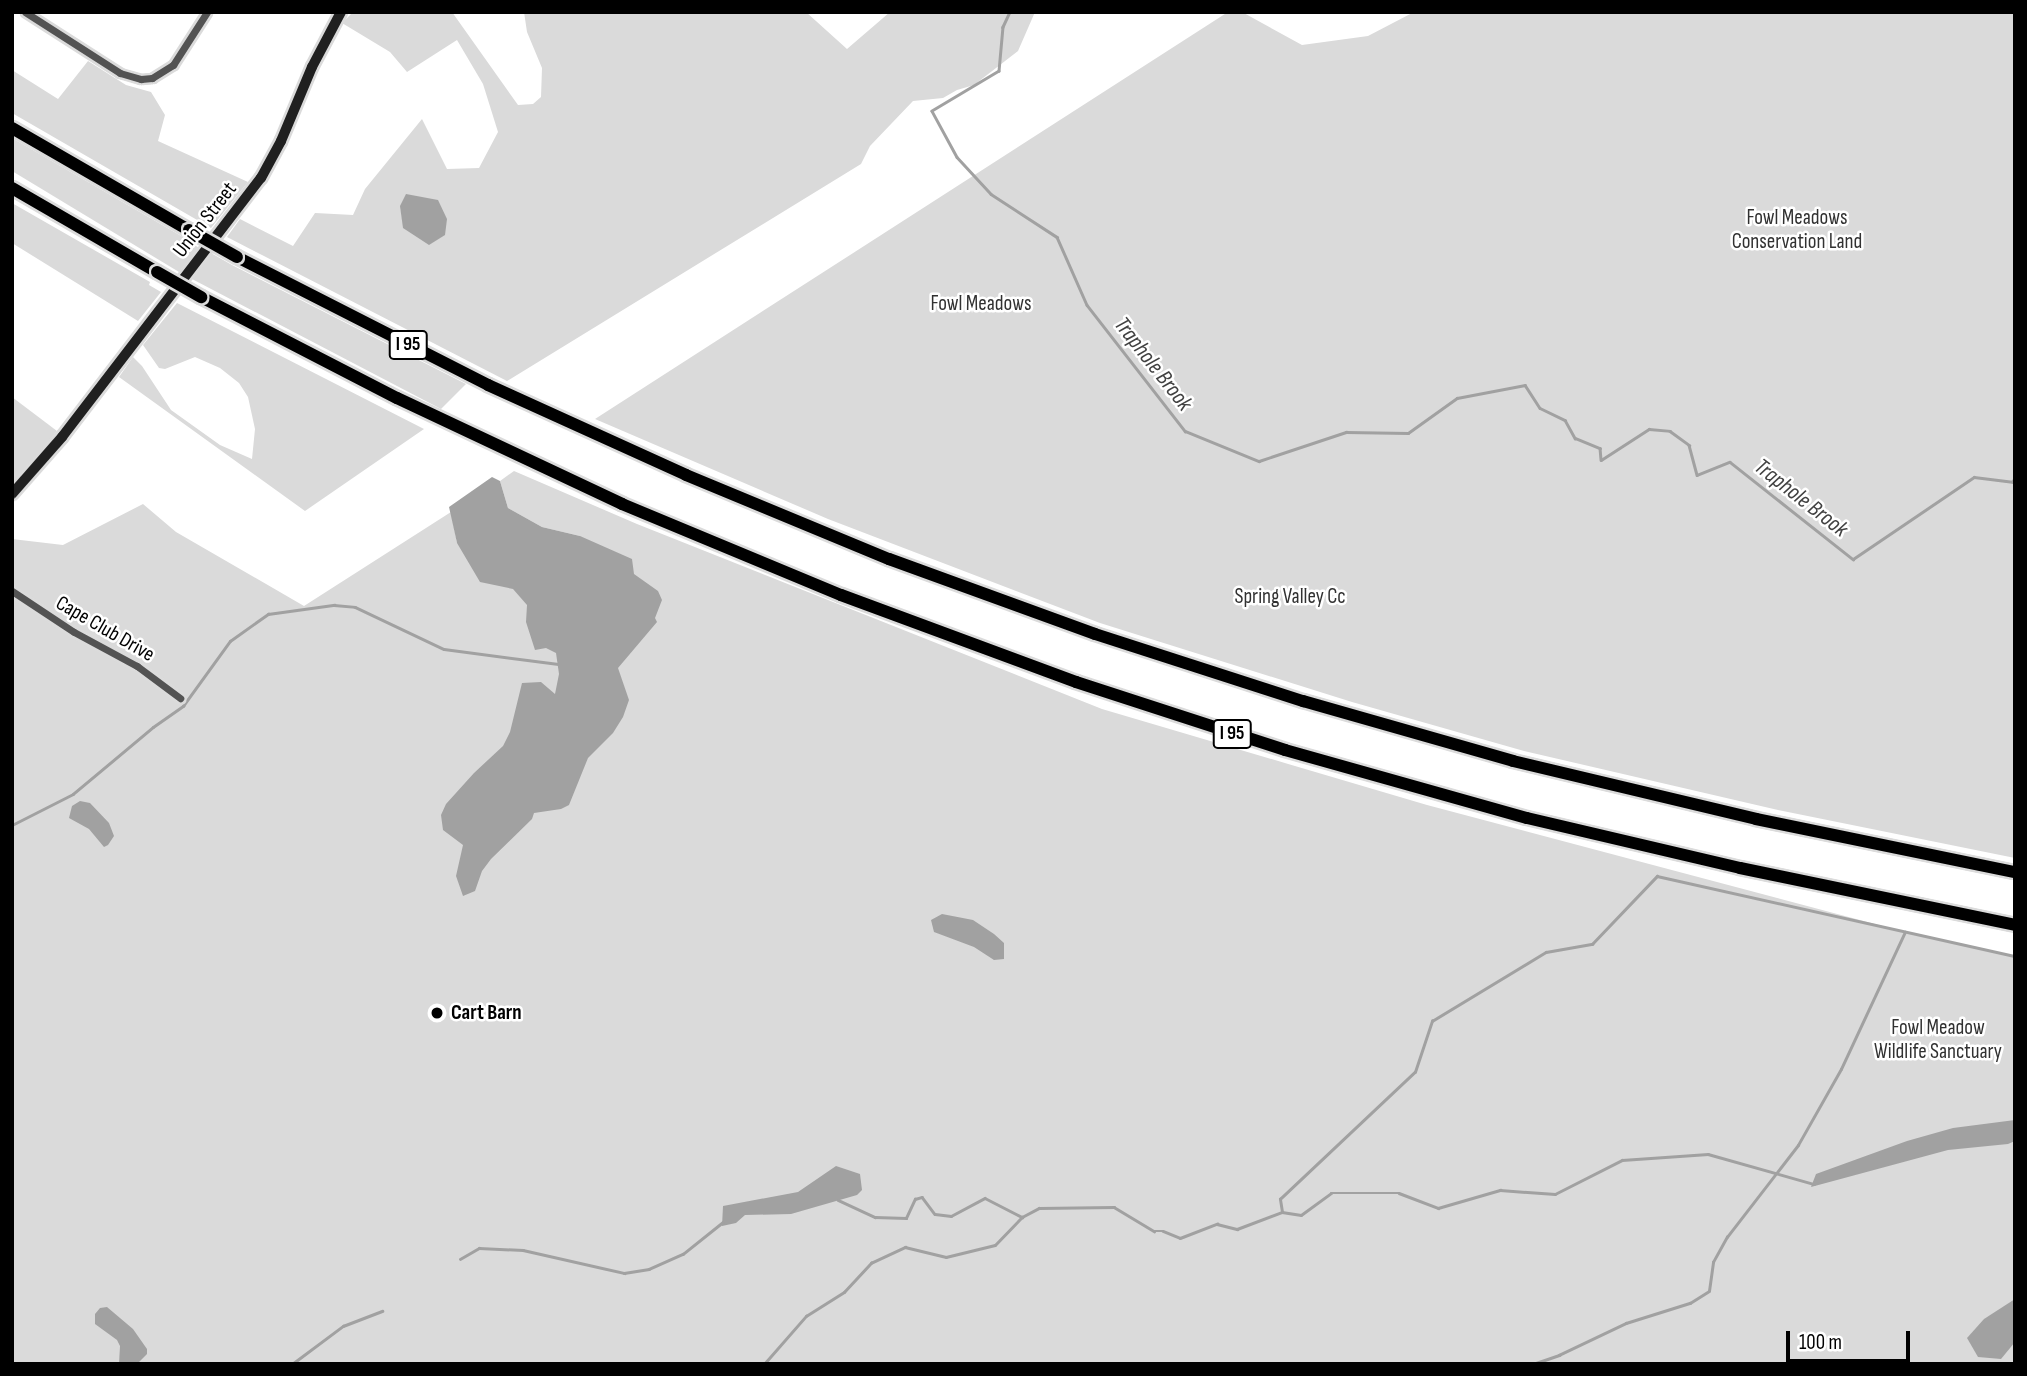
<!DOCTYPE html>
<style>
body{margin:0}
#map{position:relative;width:2027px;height:1376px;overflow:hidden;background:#fff;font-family:"Sofia Sans Condensed",sans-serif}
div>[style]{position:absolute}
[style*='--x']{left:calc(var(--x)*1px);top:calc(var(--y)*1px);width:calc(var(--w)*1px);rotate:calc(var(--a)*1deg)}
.green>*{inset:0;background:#dadada}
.water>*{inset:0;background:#a1a1a1}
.stream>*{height:2.5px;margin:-1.25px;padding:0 1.25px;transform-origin:1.25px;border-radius:1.25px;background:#a1a1a1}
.roads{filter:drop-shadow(2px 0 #dbdbdb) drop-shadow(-2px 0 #dbdbdb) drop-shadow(0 2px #dbdbdb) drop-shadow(0 -2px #dbdbdb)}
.street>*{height:7px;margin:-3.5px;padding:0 3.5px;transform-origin:3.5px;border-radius:3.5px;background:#535353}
.secondary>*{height:10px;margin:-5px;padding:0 5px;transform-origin:5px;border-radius:5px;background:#202020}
.highway>*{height:12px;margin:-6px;padding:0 6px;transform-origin:6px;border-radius:6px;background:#000}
.bridges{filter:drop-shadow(2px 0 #dbdbdb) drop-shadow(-2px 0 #dbdbdb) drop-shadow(0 2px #dbdbdb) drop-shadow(0 -2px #dbdbdb)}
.highway-bridge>*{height:12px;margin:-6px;padding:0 6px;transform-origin:6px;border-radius:6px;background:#000}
.dots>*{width:19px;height:19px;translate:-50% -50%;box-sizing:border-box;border:4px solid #fff;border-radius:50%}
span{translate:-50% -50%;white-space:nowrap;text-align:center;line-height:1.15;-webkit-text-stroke:5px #fff;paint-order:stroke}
.shield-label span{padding:2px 5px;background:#fff;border:2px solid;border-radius:5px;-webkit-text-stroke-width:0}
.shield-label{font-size:19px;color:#000;font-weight:700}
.park-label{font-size:21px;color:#313131}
.street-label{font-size:21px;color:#000}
.poi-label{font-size:21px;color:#000;font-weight:700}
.left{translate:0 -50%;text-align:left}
.water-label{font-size:23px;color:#424242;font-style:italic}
.frame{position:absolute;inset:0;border:14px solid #000;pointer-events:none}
.scale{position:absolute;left:1786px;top:1331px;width:124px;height:32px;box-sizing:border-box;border:4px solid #000;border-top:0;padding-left:9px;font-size:21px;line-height:24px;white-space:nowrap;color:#000;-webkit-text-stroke:5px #fff;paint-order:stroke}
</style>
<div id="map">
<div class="green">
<div style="clip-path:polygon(353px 12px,452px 12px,518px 105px,533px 104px,541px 97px,542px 68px,527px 32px,524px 12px,806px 12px,847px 49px,890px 12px,1035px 12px,1018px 51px,974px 85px,957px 90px,943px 98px,913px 101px,870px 146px,861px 164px,507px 381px,227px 237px,240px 219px,293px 246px,315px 213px,353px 215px,365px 189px,422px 119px,447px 169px,479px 168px,498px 132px,483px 84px,457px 40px,407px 72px,390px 52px,342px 23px)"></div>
<div style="clip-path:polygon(1228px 12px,1242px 12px,1302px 45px,1368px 36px,1414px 12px,2015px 12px,2015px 858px,1778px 810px,1524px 751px,1352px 702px,1100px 623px,828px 519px,595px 419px)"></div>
<div style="clip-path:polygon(88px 61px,126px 85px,151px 92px,165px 115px,158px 141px,248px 182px,211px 228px,12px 113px,12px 70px,58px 99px)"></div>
<div style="clip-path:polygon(12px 138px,183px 237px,199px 248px,179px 272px,12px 171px)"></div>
<div style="clip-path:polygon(12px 203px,150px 282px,149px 285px,161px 292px,138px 321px,12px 243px)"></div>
<div style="clip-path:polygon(211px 253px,232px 265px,466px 384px,441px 409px,192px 279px)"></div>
<div style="clip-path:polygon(177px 303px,424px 429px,305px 511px,119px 377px,133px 357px,142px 366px,171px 410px,220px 445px,252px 459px,255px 429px,248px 397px,239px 383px,220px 368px,195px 357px,165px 369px,159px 368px,143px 345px)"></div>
<div style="clip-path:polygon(12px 397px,57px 431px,12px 487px)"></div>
<div style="clip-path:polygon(514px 471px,637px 524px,1102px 709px,1427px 805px,1905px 932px,2015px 956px,2015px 1364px,12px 1364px,12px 539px,63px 545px,143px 504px,176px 532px,304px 606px,451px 512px,457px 543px,580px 536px,542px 527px,508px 508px,500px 481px)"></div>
</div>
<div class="water">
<div style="clip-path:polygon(406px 194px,438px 200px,447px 219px,445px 235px,429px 245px,403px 228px,400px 206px)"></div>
<div style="clip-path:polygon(492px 477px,500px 481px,508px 508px,542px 527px,580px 536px,632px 559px,634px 574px,658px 591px,662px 600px,655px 618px,657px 622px,618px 668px,629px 700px,623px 717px,613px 733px,588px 758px,569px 805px,561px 809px,534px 813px,532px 819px,491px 859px,482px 871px,475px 891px,463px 896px,456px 876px,463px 845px,443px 830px,441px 815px,446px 804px,474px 773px,503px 746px,510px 732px,522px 683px,541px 682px,555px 694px,559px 674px,556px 653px,546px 648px,535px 650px,526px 622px,527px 605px,513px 589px,480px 582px,457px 543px,449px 507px)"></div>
<div style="clip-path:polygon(80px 801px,90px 803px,109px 823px,114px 836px,108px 845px,104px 847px,89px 829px,69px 818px,72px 806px)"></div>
<div style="clip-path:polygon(942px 914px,973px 920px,994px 934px,1004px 943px,1004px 959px,994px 960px,974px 947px,934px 932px,931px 920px)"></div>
<div style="clip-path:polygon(2015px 1120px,2015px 1141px,2008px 1144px,1948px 1150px,1811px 1187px,1816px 1174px,1907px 1141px,1953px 1128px)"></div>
<div style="clip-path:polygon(836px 1166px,860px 1174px,862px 1190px,857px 1195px,791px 1214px,745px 1215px,736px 1223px,722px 1226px,723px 1206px,798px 1192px)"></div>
<div style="clip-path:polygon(2015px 1299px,2015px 1342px,2001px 1359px,1978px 1357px,1967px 1338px,1984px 1319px)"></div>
<div style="clip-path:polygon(107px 1307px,133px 1329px,147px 1349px,147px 1354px,137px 1364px,119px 1364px,120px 1346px,117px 1340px,95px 1324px,95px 1314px,100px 1308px)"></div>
</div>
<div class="stream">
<div style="--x:1010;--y:12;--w:17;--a:115"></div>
<div style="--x:1003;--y:27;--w:44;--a:95.2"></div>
<div style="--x:999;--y:71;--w:78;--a:149.2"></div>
<div style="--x:932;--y:111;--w:52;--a:61.5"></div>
<div style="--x:957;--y:157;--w:50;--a:47.4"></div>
<div style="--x:991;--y:194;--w:79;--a:33.1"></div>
<div style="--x:1057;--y:237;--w:74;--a:66.2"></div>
<div style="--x:1087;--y:305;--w:160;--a:52.1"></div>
<div style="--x:1185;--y:431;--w:80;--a:22.1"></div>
<div style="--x:1259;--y:461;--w:92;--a:-18.4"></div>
<div style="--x:1346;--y:432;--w:62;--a:0.9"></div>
<div style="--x:1408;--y:433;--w:60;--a:-35.5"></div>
<div style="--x:1457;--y:398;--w:69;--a:-10.8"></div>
<div style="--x:1525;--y:385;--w:27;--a:57"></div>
<div style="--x:1540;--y:408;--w:28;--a:26"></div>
<div style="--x:1565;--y:420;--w:21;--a:61"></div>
<div style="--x:1575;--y:438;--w:27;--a:22"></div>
<div style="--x:1600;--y:448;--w:12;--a:85"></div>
<div style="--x:1601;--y:460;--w:57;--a:-32.9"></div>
<div style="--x:1649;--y:429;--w:21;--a:5"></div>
<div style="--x:1670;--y:431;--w:24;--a:36"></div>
<div style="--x:1689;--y:445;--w:31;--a:75"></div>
<div style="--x:1697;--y:475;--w:35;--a:-22"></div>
<div style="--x:1730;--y:462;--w:157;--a:38.3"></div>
<div style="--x:1853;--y:559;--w:146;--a:-34.1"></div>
<div style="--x:1974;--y:477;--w:38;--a:7"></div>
<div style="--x:2012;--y:482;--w:5;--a:-53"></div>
<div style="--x:12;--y:825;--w:68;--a:-26.9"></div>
<div style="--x:73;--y:794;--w:104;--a:-39.9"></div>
<div style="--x:153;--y:727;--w:37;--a:-35"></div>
<div style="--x:183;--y:706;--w:80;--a:-54.1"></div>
<div style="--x:230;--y:641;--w:47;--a:-35.4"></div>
<div style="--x:268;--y:614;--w:67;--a:-7.8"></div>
<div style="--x:334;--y:605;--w:21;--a:5"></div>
<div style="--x:355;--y:607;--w:98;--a:25.3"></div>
<div style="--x:444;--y:649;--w:115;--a:7.5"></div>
<div style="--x:838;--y:1200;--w:41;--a:24.7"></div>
<div style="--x:875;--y:1217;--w:31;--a:2"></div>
<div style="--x:906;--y:1218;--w:21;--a:-65"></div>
<div style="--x:915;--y:1199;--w:7;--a:-16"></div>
<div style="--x:922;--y:1197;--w:21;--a:53"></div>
<div style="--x:935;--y:1214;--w:16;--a:7"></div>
<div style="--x:951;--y:1216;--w:38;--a:-28"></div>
<div style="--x:985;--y:1198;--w:42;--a:27.2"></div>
<div style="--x:1022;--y:1217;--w:19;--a:-28"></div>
<div style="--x:1039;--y:1208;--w:75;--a:-0.8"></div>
<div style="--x:1114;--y:1207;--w:47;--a:31"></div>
<div style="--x:1154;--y:1231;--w:9;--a:0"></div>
<div style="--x:1163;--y:1231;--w:18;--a:22"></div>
<div style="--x:1180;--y:1238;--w:40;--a:-21"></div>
<div style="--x:1217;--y:1224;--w:21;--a:14"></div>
<div style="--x:1237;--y:1229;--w:48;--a:-20.7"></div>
<div style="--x:1282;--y:1212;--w:19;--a:9"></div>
<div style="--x:1301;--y:1215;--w:37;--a:-36"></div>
<div style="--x:1331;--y:1193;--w:68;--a:0"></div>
<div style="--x:1399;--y:1193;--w:42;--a:21"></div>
<div style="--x:1438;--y:1208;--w:65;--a:-16.2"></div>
<div style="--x:1500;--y:1190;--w:55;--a:4.2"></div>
<div style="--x:1555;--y:1194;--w:75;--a:-26.9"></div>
<div style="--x:1622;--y:1160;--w:86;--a:-4"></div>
<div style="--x:1708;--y:1154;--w:110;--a:15.8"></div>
<div style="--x:1282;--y:1212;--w:13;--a:-99"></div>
<div style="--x:1280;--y:1199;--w:185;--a:-43.3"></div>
<div style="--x:1415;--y:1072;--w:54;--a:-71.6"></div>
<div style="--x:1432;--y:1021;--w:133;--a:-31.2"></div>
<div style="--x:1546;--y:952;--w:47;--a:-9.9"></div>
<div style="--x:1592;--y:944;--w:94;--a:-46.3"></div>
<div style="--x:1657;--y:876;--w:367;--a:12.6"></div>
<div style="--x:460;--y:1259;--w:22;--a:-30"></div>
<div style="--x:479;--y:1248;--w:44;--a:2.6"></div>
<div style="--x:523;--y:1250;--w:104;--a:12.8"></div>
<div style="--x:624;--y:1273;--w:25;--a:-9"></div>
<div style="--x:649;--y:1269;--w:37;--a:-24"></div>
<div style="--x:683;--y:1254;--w:51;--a:-38.7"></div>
<div style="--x:292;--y:1364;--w:64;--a:-36.7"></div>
<div style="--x:343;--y:1326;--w:42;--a:-21"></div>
<div style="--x:764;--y:1364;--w:64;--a:-48.8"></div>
<div style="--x:806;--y:1316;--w:45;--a:-32.3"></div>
<div style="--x:844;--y:1292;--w:40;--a:-47"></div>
<div style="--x:871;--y:1263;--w:38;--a:-25"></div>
<div style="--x:905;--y:1247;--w:42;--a:13.7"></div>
<div style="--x:946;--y:1257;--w:50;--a:-13.8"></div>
<div style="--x:995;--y:1245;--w:39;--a:-46"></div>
<div style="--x:1533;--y:1364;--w:28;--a:-19"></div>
<div style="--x:1559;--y:1355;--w:74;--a:-25.5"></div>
<div style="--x:1626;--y:1323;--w:67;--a:-17.4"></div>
<div style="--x:1690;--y:1303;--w:22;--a:-32"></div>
<div style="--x:1709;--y:1291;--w:29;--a:-82"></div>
<div style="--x:1713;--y:1262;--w:29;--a:-61"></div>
<div style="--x:1727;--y:1237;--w:116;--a:-52.3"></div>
<div style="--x:1798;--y:1145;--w:87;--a:-60.5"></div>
<div style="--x:1841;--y:1069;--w:151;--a:-65"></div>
</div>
<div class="roads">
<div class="street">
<div style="--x:25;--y:12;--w:113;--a:32.7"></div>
<div style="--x:120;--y:73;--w:22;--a:16"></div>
<div style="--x:141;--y:79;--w:11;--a:-5"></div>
<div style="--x:152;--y:78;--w:25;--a:-32"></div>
<div style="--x:173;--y:65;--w:63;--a:-57.3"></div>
<div style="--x:12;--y:591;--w:74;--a:33.5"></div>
<div style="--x:74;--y:632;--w:72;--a:28.4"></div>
<div style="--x:137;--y:666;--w:54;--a:36.7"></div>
</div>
<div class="secondary">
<div style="--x:12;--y:494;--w:76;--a:-48.7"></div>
<div style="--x:62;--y:437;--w:327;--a:-52.5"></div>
<div style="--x:261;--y:178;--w:42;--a:-61.6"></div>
<div style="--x:281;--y:141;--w:80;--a:-67.3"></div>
<div style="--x:312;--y:67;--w:62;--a:-62.2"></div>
</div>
<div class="highway">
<div style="--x:12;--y:128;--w:204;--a:30"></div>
<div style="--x:12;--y:188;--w:168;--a:30.1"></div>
<div style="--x:237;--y:257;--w:282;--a:27"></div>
<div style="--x:488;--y:385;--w:217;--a:24.4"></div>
<div style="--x:686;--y:475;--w:220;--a:22.5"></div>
<div style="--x:889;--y:559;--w:219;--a:20"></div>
<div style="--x:1095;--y:634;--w:219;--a:17.9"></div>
<div style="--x:1303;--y:701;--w:218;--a:15.9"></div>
<div style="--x:1513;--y:761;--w:250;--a:13.4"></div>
<div style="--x:1756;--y:819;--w:264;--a:11.6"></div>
<div style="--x:201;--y:297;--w:220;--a:27.3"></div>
<div style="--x:397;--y:398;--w:249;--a:25.2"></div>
<div style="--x:622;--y:504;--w:237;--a:22.6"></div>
<div style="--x:841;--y:595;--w:251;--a:20.3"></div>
<div style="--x:1076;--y:682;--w:220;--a:18"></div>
<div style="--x:1285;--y:750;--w:251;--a:15.7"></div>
<div style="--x:1527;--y:818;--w:219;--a:13.2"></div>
<div style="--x:1740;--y:868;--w:281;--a:11.7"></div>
</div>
</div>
<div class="bridges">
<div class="highway-bridge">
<div style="--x:189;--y:230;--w:55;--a:29.4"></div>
<div style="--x:157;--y:272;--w:51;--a:29.6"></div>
</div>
</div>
<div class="dots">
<div style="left:437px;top:1013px;background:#000"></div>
</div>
<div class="shield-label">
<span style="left:408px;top:345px">I 95</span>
<span style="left:1232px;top:734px">I 95</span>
</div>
<div class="park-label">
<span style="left:1797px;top:230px">Fowl Meadows<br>Conservation Land</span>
<span style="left:981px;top:304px">Fowl Meadows</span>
<span style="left:1290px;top:597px">Spring Valley Cc</span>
<span style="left:1938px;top:1040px">Fowl Meadow<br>Wildlife Sanctuary</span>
</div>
<div class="street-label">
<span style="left:205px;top:220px;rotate:-52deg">Union Street</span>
<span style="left:105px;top:629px;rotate:30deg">Cape Club Drive</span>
</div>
<div class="poi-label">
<span class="left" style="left:451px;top:1013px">Cart Barn</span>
</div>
<div class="water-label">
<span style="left:1153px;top:364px;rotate:52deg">Traphole Brook</span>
<span style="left:1801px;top:498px;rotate:38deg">Traphole Brook</span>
</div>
<div class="frame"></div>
<div class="scale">100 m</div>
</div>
